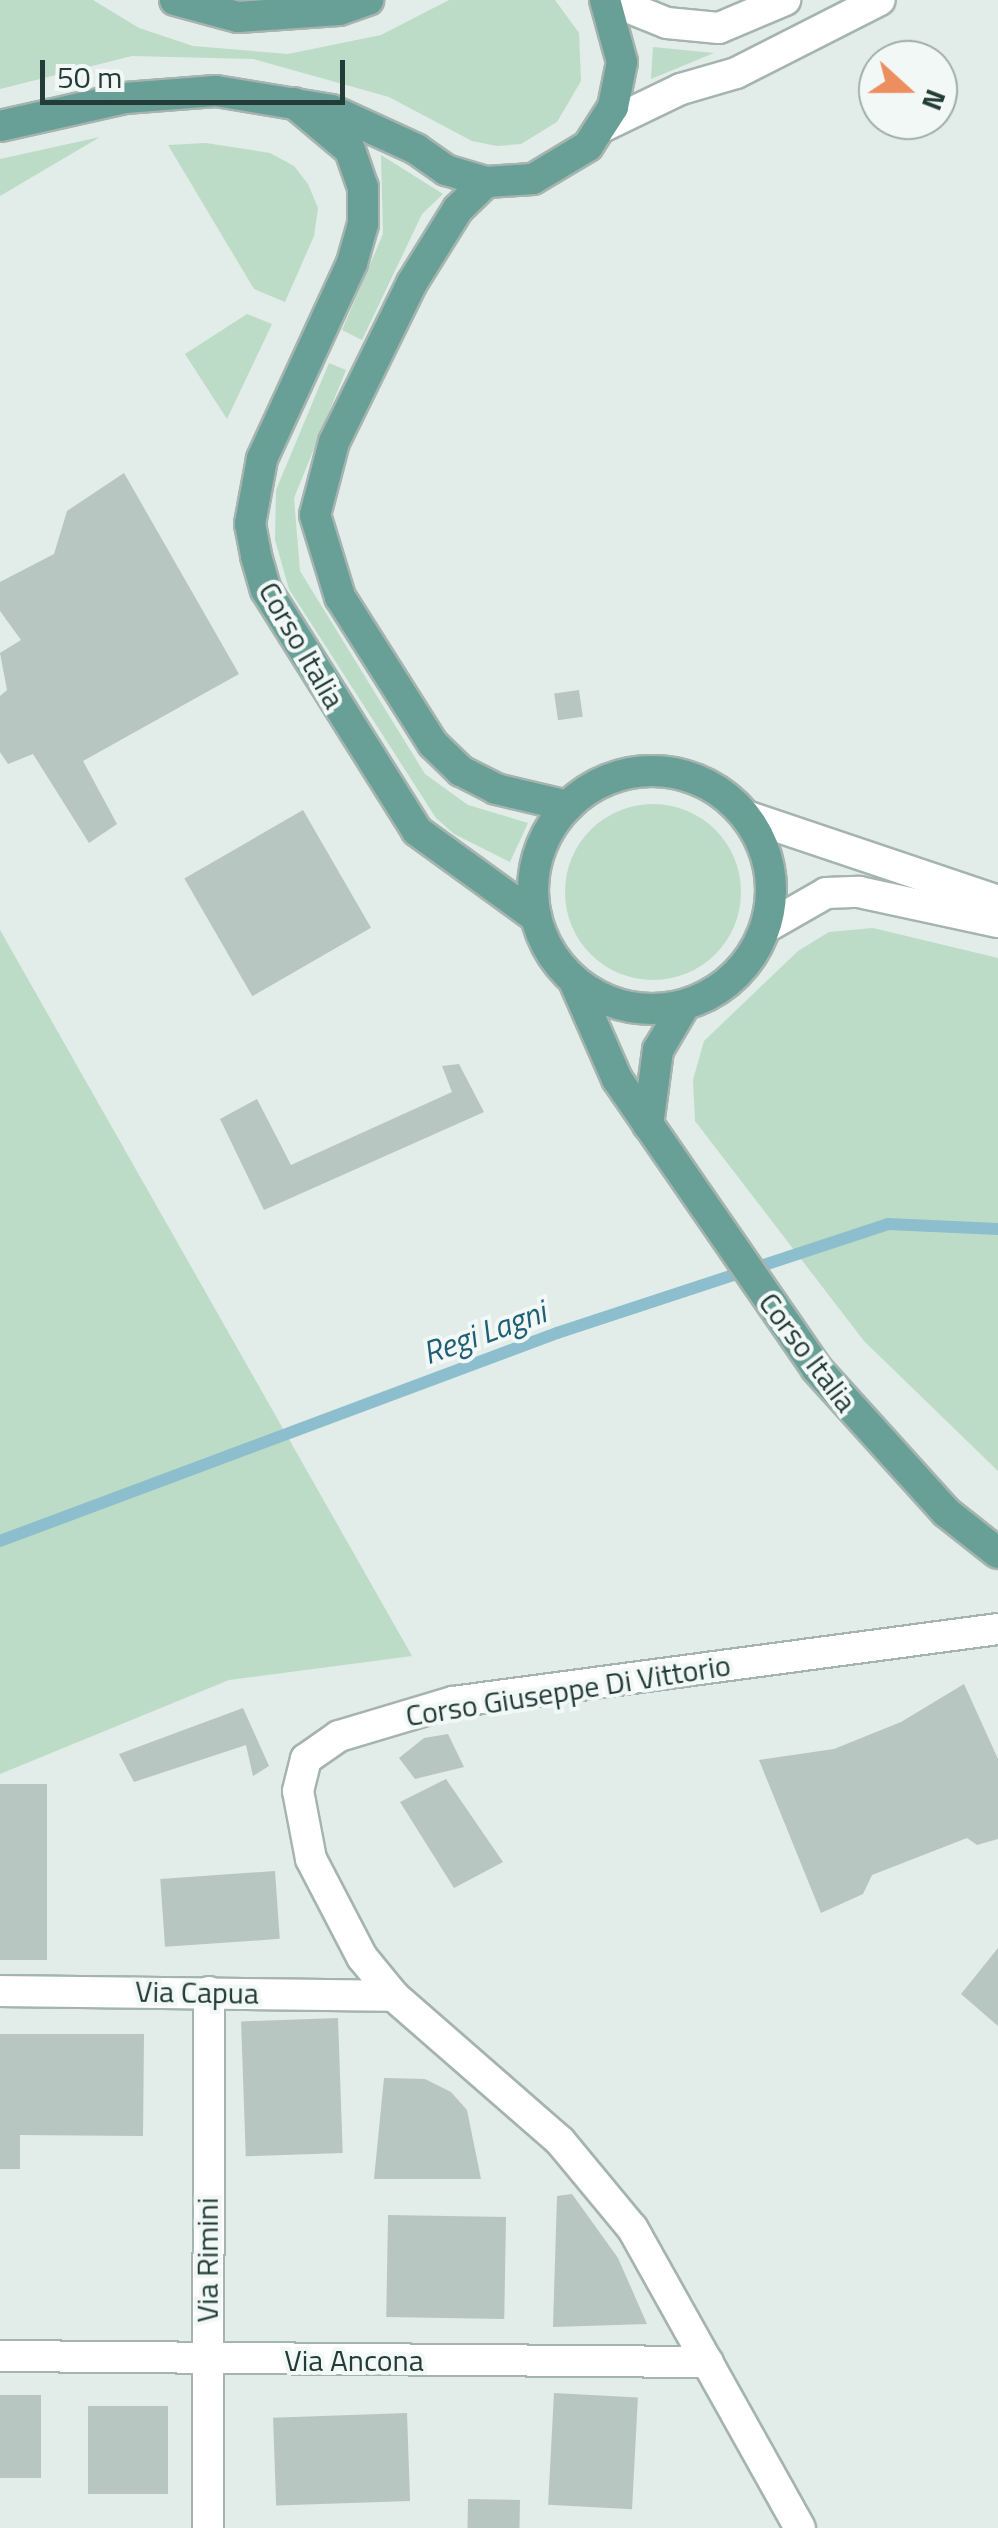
<!DOCTYPE html>
<style>
body{margin:0}
#map{position:relative;width:998px;height:2528px;overflow:hidden;background:#e2ece8;font-family:"Titillium Web",sans-serif}
div>[style]{position:absolute}
[style*='--x']{left:calc(var(--x)*1px);top:calc(var(--y)*1px);width:calc(var(--w)*1px);rotate:calc(var(--a)*1deg)}
.green>*{inset:0;background:#bcdcc7}
.round{border-radius:50%}
.stream>*{height:12px;margin:-6px;padding:0 6px;transform-origin:6px;border-radius:6px;background:#8cbece}
.building>*{inset:0;background:#b7c6c1;transform-origin:0 0}
.roads{filter:drop-shadow(2px 0 #a5b4af) drop-shadow(-2px 0 #a5b4af) drop-shadow(0 2px #a5b4af) drop-shadow(0 -2px #a5b4af)}
.minor>*{height:30px;margin:-15px;padding:0 15px;transform-origin:15px;border-radius:15px;background:#fff}
.major>*{height:30px;margin:-15px;padding:0 15px;transform-origin:15px;border-radius:15px;background:#689f96}
.major>.ring{margin:-15px;padding:0;box-sizing:content-box;background:none;border:30px solid #689f96;border-radius:50%}
span{translate:-50% -50%;white-space:nowrap;text-align:center;line-height:1.15;-webkit-text-stroke:8px #f2f8f6;paint-order:stroke}
.street-label{font-size:30px;color:#233c37}
.water-label{font-size:32px;color:#1f5f75;font-style:italic}
.north{position:absolute;left:858px;top:40px;width:100px;height:100px;box-sizing:border-box;background:#f2f8f6;border:2px solid #9fadaa;border-radius:50%;rotate:111deg;font-size:28px;font-weight:700;line-height:40px;text-align:center;color:#233c37}
.north::after{content:'';display:block;margin:auto;width:35px;height:45px;background:#ec8e60;clip-path:polygon(50% 0,100% 100%,50% 72%,0 100%)}
.scale{position:absolute;left:40px;top:60px;width:305px;height:45px;box-sizing:border-box;border:5px solid #233c37;border-top:0;padding-left:12px;font-size:30px;line-height:35px;white-space:nowrap;color:#233c37;-webkit-text-stroke:8px #f2f8f6;paint-order:stroke}
</style>
<div id="map">
<div class="green">
<div style="clip-path:polygon(0 0,93px 0,139px 28px,193px 46px,288px 54px,381px 35px,449px 0,555px 0,579px 33px,581px 81px,557px 122px,521px 144px,497px 146px,472px 141px,389px 97px,253px 59px,132px 56px,0 89px)"></div>
<div style="clip-path:polygon(653px 47px,714px 53px,651px 79px)"></div>
<div style="clip-path:polygon(100px 137px,0 196px,0 159px)"></div>
<div style="clip-path:polygon(206px 143px,270px 153px,294px 166px,308px 184px,318px 208px,314px 236px,285px 302px,254px 289px,168px 145px)"></div>
<div style="clip-path:polygon(381px 155px,443px 194px,422px 214px,362px 340px,342px 330px,383px 234px)"></div>
<div style="clip-path:polygon(247px 314px,272px 324px,227px 419px,185px 354px)"></div>
<div style="clip-path:polygon(329px 363px,346px 370px,294px 498px,300px 571px,425px 774px,468px 805px,528px 823px,510px 862px,454px 834px,436px 818px,289px 589px,275px 540px,276px 490px)"></div>
<div class="round" style="left:565px;top:804px;width:176px;height:176px"></div>
<div style="clip-path:polygon(873px 928px,998px 958px,998px 1471px,864px 1341px,695px 1121px,693px 1080px,704px 1041px,798px 951px,829px 932px)"></div>
<div style="clip-path:polygon(0 930px,412px 1656px,229px 1680px,0 1774px)"></div>
</div>
<div class="stream">
<div style="--x:0;--y:1541;--w:595;--a:-20.48"></div>
<div style="--x:557;--y:1333;--w:348;--a:-18.2"></div>
<div style="--x:888;--y:1224;--w:110;--a:2.6"></div>
</div>
<div class="building">
<div style="clip-path:polygon(124px 473px,239px 674px,83px 761px,117px 824px,89px 843px,33px 754px,8px 764px,0 752px,0 696px,7px 690px,0 653px,21px 640px,0 611px,0 582px,54px 554px,67px 511px)"></div>
<div style="left:579px;top:690px;width:27px;height:25px;rotate:82deg"></div>
<div style="left:303px;top:810px;width:136px;height:137px;rotate:60deg"></div>
<div style="clip-path:polygon(459px 1064px,484px 1112px,264px 1210px,220px 1119px,257px 1099px,291px 1165px,452px 1092px,442px 1066px)"></div>
<div style="clip-path:polygon(964px 1684px,998px 1759px,998px 1839px,977px 1845px,967px 1838px,872px 1875px,863px 1894px,821px 1913px,759px 1760px,834px 1749px,901px 1722px)"></div>
<div style="clip-path:polygon(243px 1708px,269px 1766px,253px 1776px,246px 1745px,134px 1782px,119px 1754px)"></div>
<div style="clip-path:polygon(448px 1734px,464px 1767px,415px 1779px,399px 1758px,424px 1738px)"></div>
<div style="clip-path:polygon(446px 1779px,503px 1862px,454px 1888px,400px 1802px)"></div>
<div style="left:47px;top:1784px;width:176px;height:49px;rotate:90deg"></div>
<div style="left:275px;top:1871px;width:68px;height:115px;rotate:86deg"></div>
<div style="clip-path:polygon(998px 1948px,998px 2026px,961px 1994px)"></div>
<div style="left:338px;top:2018px;width:135px;height:97px;rotate:88deg"></div>
<div style="clip-path:polygon(0 2034px,144px 2034px,143px 2136px,20px 2135px,20px 2169px,0 2169px)"></div>
<div style="clip-path:polygon(384px 2078px,425px 2079px,451px 2092px,467px 2110px,481px 2179px,374px 2179px)"></div>
<div style="clip-path:polygon(572px 2194px,618px 2258px,647px 2324px,553px 2327px,557px 2196px)"></div>
<div style="left:506px;top:2217px;width:102px;height:118px;rotate:91deg"></div>
<div style="left:554px;top:2393px;width:84px;height:112px;rotate:3deg"></div>
<div style="left:0;top:2395px;width:41px;height:83px"></div>
<div style="left:88px;top:2406px;width:80px;height:88px"></div>
<div style="left:407px;top:2413px;width:88px;height:134px;rotate:88deg"></div>
<div style="left:468px;top:2499px;width:52px;height:29px;rotate:1deg"></div>
</div>
<div class="roads">
<div class="minor">
<div style="--x:610;--y:0;--w:61;--a:22"></div>
<div style="--x:667;--y:23;--w:52;--a:5.5"></div>
<div style="--x:719;--y:28;--w:72;--a:-23"></div>
<div style="--x:602;--y:127;--w:88;--a:-25.7"></div>
<div style="--x:681;--y:89;--w:57;--a:-16.2"></div>
<div style="--x:736;--y:73;--w:161;--a:-26.9"></div>
<div style="--x:746;--y:816;--w:266;--a:18.6"></div>
<div style="--x:765;--y:928;--w:70;--a:-29.8"></div>
<div style="--x:826;--y:893;--w:33;--a:-2"></div>
<div style="--x:859;--y:892;--w:142;--a:12.2"></div>
<div style="--x:0;--y:1991;--w:394;--a:0.7"></div>
<div style="--x:0;--y:2356;--w:708;--a:0.49"></div>
<div style="--x:208;--y:2528;--w:536;--a:-89.89"></div>
<div style="--x:800;--y:2528;--w:344;--a:-119.2"></div>
<div style="--x:632;--y:2228;--w:113;--a:-129.6"></div>
<div style="--x:560;--y:2141;--w:220;--a:-138.9"></div>
<div style="--x:394;--y:1996;--w:50;--a:-129.4"></div>
<div style="--x:362;--y:1957;--w:110;--a:-117.5"></div>
<div style="--x:311;--y:1859;--w:69;--a:-100.8"></div>
<div style="--x:298;--y:1791;--w:33;--a:-76"></div>
<div style="--x:306;--y:1759;--w:40;--a:-34.9"></div>
<div style="--x:339;--y:1736;--w:119;--a:-16.6"></div>
<div style="--x:453;--y:1702;--w:550;--a:-7.63"></div>
</div>
<div class="major">
<div style="--x:175;--y:0;--w:65;--a:15.1"></div>
<div style="--x:238;--y:17;--w:101;--a:-4"></div>
<div style="--x:339;--y:10;--w:31;--a:-19"></div>
<div style="--x:294;--y:103;--w:73;--a:40"></div>
<div style="--x:350;--y:150;--w:39;--a:71"></div>
<div style="--x:363;--y:187;--w:37;--a:90"></div>
<div style="--x:363;--y:224;--w:41;--a:105.8"></div>
<div style="--x:352;--y:263;--w:216;--a:114.7"></div>
<div style="--x:262;--y:459;--w:66;--a:100.5"></div>
<div style="--x:250;--y:524;--w:33;--a:79"></div>
<div style="--x:256;--y:556;--w:35;--a:74"></div>
<div style="--x:266;--y:590;--w:284;--a:57.9"></div>
<div style="--x:417;--y:831;--w:147;--a:35.9"></div>
<div style="--x:0;--y:126;--w:128;--a:-12.6"></div>
<div style="--x:125;--y:98;--w:91;--a:-4.4"></div>
<div style="--x:216;--y:91;--w:117;--a:9.4"></div>
<div style="--x:331;--y:110;--w:94;--a:24.6"></div>
<div style="--x:416;--y:149;--w:37;--a:35"></div>
<div style="--x:446;--y:170;--w:42;--a:16.7"></div>
<div style="--x:486;--y:182;--w:47;--a:-3.7"></div>
<div style="--x:533;--y:179;--w:64;--a:-31"></div>
<div style="--x:588;--y:146;--w:46;--a:-57.3"></div>
<div style="--x:613;--y:107;--w:46;--a:-78.7"></div>
<div style="--x:622;--y:62;--w:64;--a:-105.3"></div>
<div style="--x:486;--y:182;--w:39;--a:136"></div>
<div style="--x:458;--y:209;--w:87;--a:121.9"></div>
<div style="--x:412;--y:283;--w:177;--a:116.1"></div>
<div style="--x:334;--y:442;--w:75;--a:104.6"></div>
<div style="--x:315;--y:515;--w:86;--a:73"></div>
<div style="--x:340;--y:597;--w:174;--a:57.7"></div>
<div style="--x:433;--y:744;--w:39;--a:44"></div>
<div style="--x:461;--y:771;--w:39;--a:27"></div>
<div style="--x:496;--y:789;--w:74;--a:13.3"></div>
<div class="ring" style="left:533px;top:771px;width:208px;height:208px"></div>
<div style="--x:574;--y:981;--w:107;--a:66.3"></div>
<div style="--x:617;--y:1079;--w:351;--a:55.4"></div>
<div style="--x:816;--y:1368;--w:194;--a:47.9"></div>
<div style="--x:946;--y:1512;--w:66;--a:38.3"></div>
<div style="--x:648;--y:1125;--w:76;--a:-82.4"></div>
<div style="--x:658;--y:1050;--w:51;--a:-59.4"></div>
</div>
</div>
<div class="street-label">
<span style="left:302px;top:645px;rotate:60deg">Corso Italia</span>
<span style="left:808px;top:1352px;rotate:53deg">Corso Italia</span>
<span style="left:568px;top:1690px;rotate:-9deg">Corso Giuseppe Di Vittorio</span>
<span style="left:197px;top:1992px;rotate:1deg">Via Capua</span>
<span style="left:207px;top:2260px;rotate:-90deg">Via Rimini</span>
<span style="left:354px;top:2360px">Via Ancona</span>
</div>
<div class="water-label">
<span style="left:484px;top:1332px;rotate:-20deg">Regi Lagni</span>
</div>
<div class="north">N</div>
<div class="scale">50 m</div>
</div>
